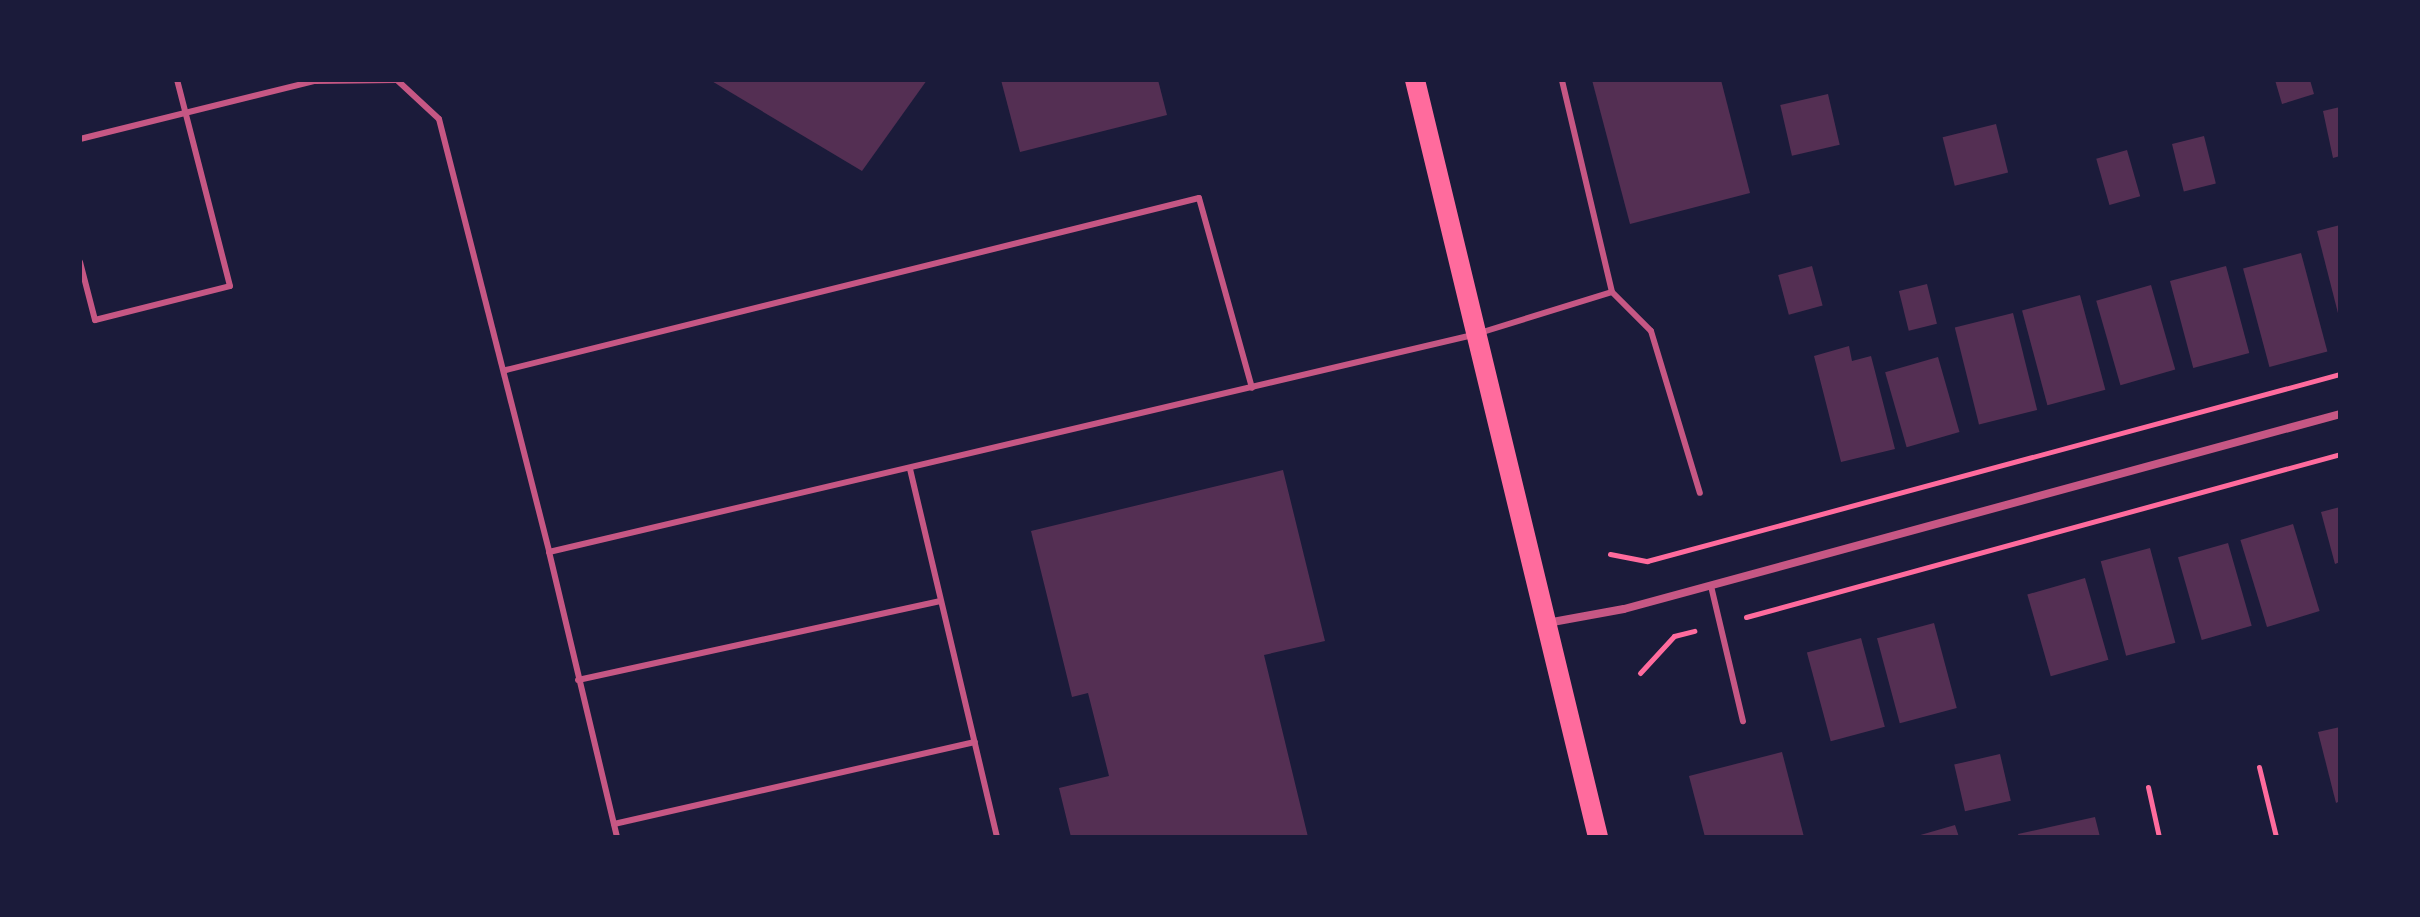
<!DOCTYPE html>
<style>
body{margin:0}
#map{position:relative;width:2420px;height:917px;overflow:hidden;background:#1b1b3a;font-family:Poppins,sans-serif}
div>[style]{position:absolute}
[style*='--x']{left:calc(var(--x)*1px);top:calc(var(--y)*1px);width:calc(var(--w)*1px);rotate:calc(var(--a)*1deg)}
.building>*{inset:0;background:#542f53;transform-origin:0 0}
.path>*{height:5px;margin:-2.5px;padding:0 2.5px;transform-origin:2.5px;border-radius:2.5px;background:#ff6b9d}
.service>*{height:6px;margin:-3px;padding:0 3px;transform-origin:3px;border-radius:3px;background:#c65784}
.minor>*{height:8px;margin:-4px;padding:0 4px;transform-origin:4px;border-radius:4px;background:#c65784}
.primary>*{height:20px;margin:-10px;padding:0 10px;transform-origin:10px;border-radius:10px;background:#ff6b9d}
span{translate:-50% -50%;white-space:nowrap;text-align:center;line-height:1.15;-webkit-text-stroke:7px #1b1b3a;paint-order:stroke}
.frame{position:absolute;inset:0;border:82px solid #1b1b3a;pointer-events:none}
</style>
<div id="map">
<div class="building">
<div style="clip-path:polygon(710px 80px,927px 80px,862px 171px)"></div>
<div style="clip-path:polygon(1001px 80px,1158px 80px,1167px 115px,1020px 152px)"></div>
<div style="clip-path:polygon(1592px 80px,1721px 80px,1750px 193px,1630px 224px)"></div>
<div style="clip-path:polygon(2275px 80px,2310px 80px,2314px 94px,2282px 104px)"></div>
<div style="left:1828px;top:94px;width:52px;height:49px;rotate:77deg"></div>
<div style="clip-path:polygon(2340px 107px,2340px 156px,2333px 158px,2323px 111px)"></div>
<div style="left:1996px;top:124px;width:50px;height:55px;rotate:76deg"></div>
<div style="left:2204px;top:136px;width:49px;height:33px;rotate:76deg"></div>
<div style="left:2127px;top:150px;width:48px;height:32px;rotate:74deg"></div>
<div style="clip-path:polygon(2340px 225px,2340px 317px,2339px 317px,2317px 231px)"></div>
<div style="left:2301px;top:253px;width:102px;height:60px;rotate:75deg"></div>
<div style="left:1812px;top:266px;width:41px;height:35px;rotate:75deg"></div>
<div style="left:2226px;top:266px;width:90px;height:58px;rotate:75deg"></div>
<div style="left:1927px;top:284px;width:41px;height:29px;rotate:76deg"></div>
<div style="left:2151px;top:285px;width:88px;height:57px;rotate:74deg"></div>
<div style="left:2080px;top:295px;width:98px;height:60px;rotate:75deg"></div>
<div style="left:2013px;top:313px;width:100px;height:60px;rotate:76deg"></div>
<div style="clip-path:polygon(1849px 346px,1852px 361px,1871px 356px,1895px 449px,1841px 462px,1814px 356px)"></div>
<div style="left:1938px;top:357px;width:78px;height:55px;rotate:74deg"></div>
<div style="clip-path:polygon(1283px 470px,1325px 641px,1264px 655px,1308px 837px,1071px 837px,1059px 788px,1109px 776px,1088px 693px,1072px 697px,1031px 531px)"></div>
<div style="clip-path:polygon(2340px 507px,2340px 562px,2335px 564px,2321px 512px)"></div>
<div style="left:2293px;top:524px;width:91px;height:55px;rotate:73deg"></div>
<div style="left:2228px;top:543px;width:86px;height:52px;rotate:74deg"></div>
<div style="left:2150px;top:548px;width:98px;height:51px;rotate:75deg"></div>
<div style="left:2085px;top:578px;width:85px;height:60px;rotate:74deg"></div>
<div style="left:1934px;top:623px;width:88px;height:59px;rotate:75deg"></div>
<div style="left:1861px;top:638px;width:92px;height:56px;rotate:75deg"></div>
<div style="clip-path:polygon(2340px 727px,2340px 801px,2336px 803px,2318px 732px)"></div>
<div style="clip-path:polygon(1782px 752px,1804px 837px,1705px 837px,1689px 776px)"></div>
<div style="left:2000px;top:754px;width:48px;height:47px;rotate:77deg"></div>
<div style="clip-path:polygon(2095px 817px,2100px 837px,2019px 837px,2018px 834px)"></div>
<div style="clip-path:polygon(1955px 825px,1959px 837px,1917px 837px,1917px 836px)"></div>
</div>
<div class="path">
<div style="--x:1610;--y:554;--w:38;--a:11"></div>
<div style="--x:1647;--y:561;--w:718;--a:-15.1"></div>
<div style="--x:1746;--y:617;--w:616;--a:-15.34"></div>
<div style="--x:1640;--y:673;--w:50;--a:-47.4"></div>
<div style="--x:1674;--y:636;--w:21;--a:-14"></div>
<div style="--x:2259;--y:767;--w:72;--a:76.3"></div>
<div style="--x:2148;--y:787;--w:51;--a:77.6"></div>
</div>
<div class="service">
<div style="--x:80;--y:139;--w:242;--a:-13.9"></div>
<div style="--x:315;--y:81;--w:82;--a:-0.7"></div>
<div style="--x:397;--y:80;--w:57;--a:42.9"></div>
<div style="--x:439;--y:119;--w:447;--a:75.7"></div>
<div style="--x:80;--y:262;--w:60;--a:75.5"></div>
<div style="--x:95;--y:320;--w:139;--a:-14.1"></div>
<div style="--x:230;--y:286;--w:213;--a:-104.4"></div>
<div style="--x:1612;--y:292;--w:55;--a:45"></div>
<div style="--x:1651;--y:331;--w:169;--a:73.2"></div>
<div style="--x:506;--y:370;--w:714;--a:-13.94"></div>
<div style="--x:1199;--y:198;--w:197;--a:74.4"></div>
<div style="--x:910;--y:469;--w:378;--a:76.7"></div>
<div style="--x:1711;--y:586;--w:139;--a:76.7"></div>
<div style="--x:578;--y:680;--w:371;--a:-12.3"></div>
<div style="--x:614;--y:824;--w:370;--a:-12.8"></div>
<div style="--x:617;--y:837;--w:293;--a:-103.4"></div>
<div style="--x:549;--y:552;--w:949;--a:-13.22"></div>
<div style="--x:1473;--y:335;--w:145;--a:-17.2"></div>
<div style="--x:1612;--y:292;--w:218;--a:-103.3"></div>
</div>
<div class="minor">
<div style="--x:1547;--y:623;--w:78;--a:-10.3"></div>
<div style="--x:1624;--y:609;--w:742;--a:-15.23"></div>
</div>
<div class="primary">
<div style="--x:1415;--y:80;--w:779;--a:76.41"></div>
</div>
<div class="frame"></div>
</div>
